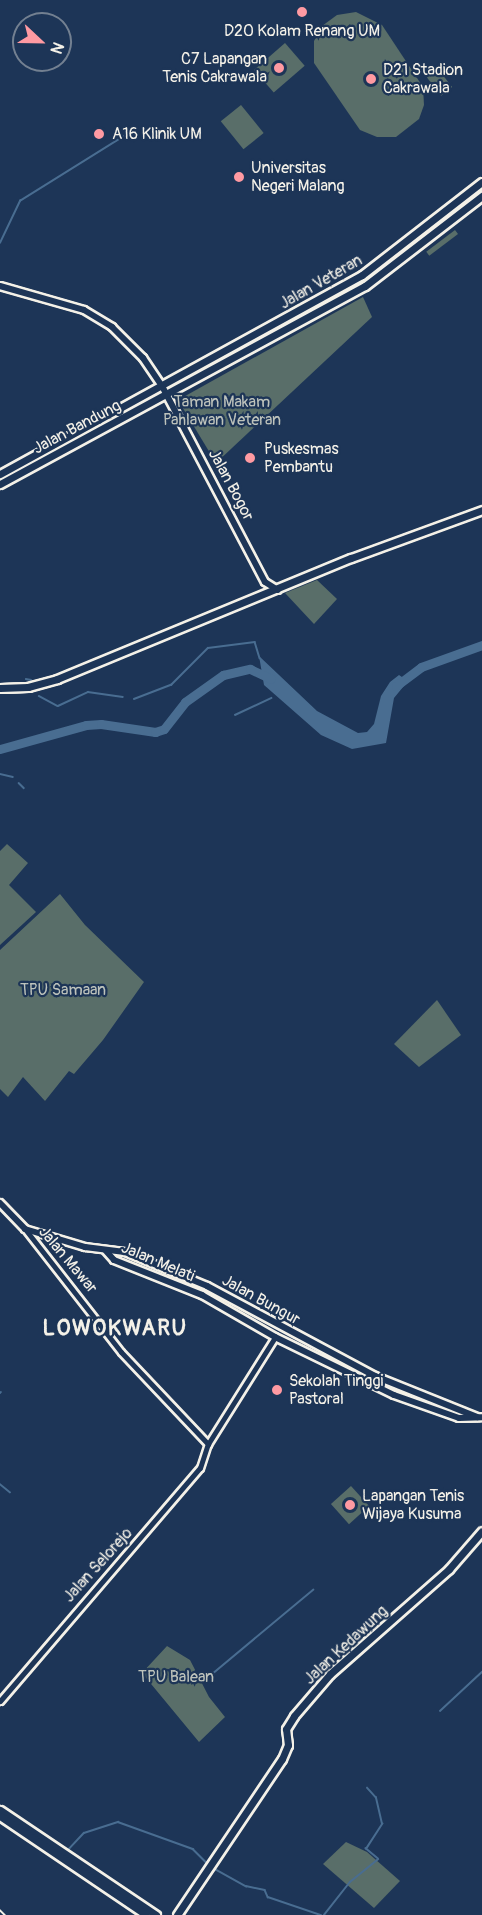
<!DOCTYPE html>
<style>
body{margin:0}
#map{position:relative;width:482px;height:1915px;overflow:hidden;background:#1d3557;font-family:Pangolin,sans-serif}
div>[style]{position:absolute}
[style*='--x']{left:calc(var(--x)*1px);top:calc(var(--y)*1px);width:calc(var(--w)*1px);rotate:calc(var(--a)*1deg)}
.green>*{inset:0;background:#596e69;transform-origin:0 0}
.water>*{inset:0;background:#496d91}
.stream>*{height:1.5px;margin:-0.75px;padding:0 0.75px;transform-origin:0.75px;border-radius:0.75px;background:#496d91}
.river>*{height:9px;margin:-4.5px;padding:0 4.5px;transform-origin:4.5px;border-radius:4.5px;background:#496d91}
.roads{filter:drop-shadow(2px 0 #f4f1e8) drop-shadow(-2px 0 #f4f1e8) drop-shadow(0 2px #f4f1e8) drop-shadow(0 -2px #f4f1e8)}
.tertiary>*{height:5px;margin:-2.5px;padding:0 2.5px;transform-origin:2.5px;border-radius:2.5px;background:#1d3557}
.secondary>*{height:6px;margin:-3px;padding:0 3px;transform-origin:3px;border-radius:3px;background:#1d3557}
.primary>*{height:7px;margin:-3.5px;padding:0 3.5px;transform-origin:3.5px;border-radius:3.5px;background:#1d3557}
.rail>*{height:1.5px;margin:-0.75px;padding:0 0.75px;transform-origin:0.75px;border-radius:0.75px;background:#f4f1e8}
.dots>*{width:16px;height:16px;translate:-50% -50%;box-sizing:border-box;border:3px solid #1d3557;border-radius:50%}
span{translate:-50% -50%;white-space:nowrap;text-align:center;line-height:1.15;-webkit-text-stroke:4.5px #1d3557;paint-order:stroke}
.poi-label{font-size:16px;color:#f4f1e8}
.right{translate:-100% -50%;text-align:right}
.left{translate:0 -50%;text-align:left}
.street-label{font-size:16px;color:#f4f1e8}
.park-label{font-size:16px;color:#bec3bc}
.district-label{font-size:22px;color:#f4f1e8;font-weight:700;letter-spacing:1.5px}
.north{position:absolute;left:12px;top:12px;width:60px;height:60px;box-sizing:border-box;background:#1d3557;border:2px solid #738091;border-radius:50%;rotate:112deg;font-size:16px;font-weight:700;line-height:24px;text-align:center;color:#f4f1e8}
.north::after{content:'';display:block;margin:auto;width:21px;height:27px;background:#ff9aa2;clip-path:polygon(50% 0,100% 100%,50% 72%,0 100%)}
</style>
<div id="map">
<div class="green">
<div style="clip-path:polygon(356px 12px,382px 25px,423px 87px,424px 105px,419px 119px,396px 137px,377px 137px,360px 130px,314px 63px,314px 41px,322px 26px,337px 15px)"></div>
<div style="left:285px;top:43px;width:30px;height:41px;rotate:49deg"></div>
<div style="left:438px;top:69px;width:23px;height:14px;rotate:52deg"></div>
<div style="left:241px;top:105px;width:36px;height:26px;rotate:51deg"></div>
<div style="left:455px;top:230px;width:5px;height:36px;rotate:53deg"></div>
<div style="clip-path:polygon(363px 297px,372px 317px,216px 463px,178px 400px)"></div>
<div style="clip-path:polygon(317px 580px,337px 599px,314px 624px,285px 593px)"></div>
<div style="clip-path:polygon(7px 844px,28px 863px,9px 885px,36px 912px,0 945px,0 851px)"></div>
<div style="clip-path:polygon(60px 894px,85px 925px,144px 982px,103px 1040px,74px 1074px,69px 1071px,45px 1101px,23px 1077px,8px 1097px,0 1089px,0 950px)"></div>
<div style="clip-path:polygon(437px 1000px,461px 1035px,419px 1067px,394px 1044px)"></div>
<div style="left:351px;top:1486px;width:27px;height:27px;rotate:48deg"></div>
<div style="clip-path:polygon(167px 1646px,190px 1660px,209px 1697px,225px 1717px,199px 1742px,142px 1673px)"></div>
<div style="clip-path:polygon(346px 1842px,367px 1852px,400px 1881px,374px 1908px,323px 1864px)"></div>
</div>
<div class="water">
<div style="clip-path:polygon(259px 656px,317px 711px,358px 733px,367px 732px,374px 724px,381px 696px,390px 682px,399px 675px,408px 681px,394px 698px,386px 743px,352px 749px,321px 735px,264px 685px)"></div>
</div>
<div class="stream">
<div style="--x:0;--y:243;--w:47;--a:-64.5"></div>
<div style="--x:20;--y:201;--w:128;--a:-32"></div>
<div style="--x:26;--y:679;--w:5;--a:11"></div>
<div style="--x:39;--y:696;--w:21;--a:28"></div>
<div style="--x:58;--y:706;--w:33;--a:-25"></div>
<div style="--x:88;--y:692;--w:35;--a:8"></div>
<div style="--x:134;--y:699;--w:40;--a:-21"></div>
<div style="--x:171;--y:685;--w:52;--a:-45"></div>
<div style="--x:208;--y:648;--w:47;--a:-7.3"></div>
<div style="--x:255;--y:642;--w:17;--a:73"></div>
<div style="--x:235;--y:715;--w:40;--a:-25"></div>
<div style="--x:0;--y:774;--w:13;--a:13"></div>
<div style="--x:19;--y:783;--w:7;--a:45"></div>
<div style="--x:0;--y:1393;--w:1;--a:-45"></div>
<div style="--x:0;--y:1484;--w:13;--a:39"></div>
<div style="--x:211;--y:1675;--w:133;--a:-39.8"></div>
<div style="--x:440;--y:1711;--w:57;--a:-42.9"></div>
<div style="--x:68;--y:1850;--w:23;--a:-47"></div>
<div style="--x:84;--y:1833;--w:36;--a:-18"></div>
<div style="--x:118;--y:1822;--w:80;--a:19.8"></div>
<div style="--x:193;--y:1849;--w:20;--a:45"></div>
<div style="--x:213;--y:1868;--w:38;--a:29"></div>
<div style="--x:246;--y:1886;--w:19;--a:12"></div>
<div style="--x:265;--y:1890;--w:8;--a:67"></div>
<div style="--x:268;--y:1897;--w:56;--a:18.8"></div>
<div style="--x:324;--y:1915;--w:42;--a:-51.8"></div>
<div style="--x:350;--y:1882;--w:36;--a:-39"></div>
<div style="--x:378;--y:1859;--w:16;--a:-140"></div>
<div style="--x:366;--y:1849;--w:30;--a:-57"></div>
<div style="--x:382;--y:1824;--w:27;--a:-103"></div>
<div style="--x:376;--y:1798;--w:13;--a:-132"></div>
</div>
<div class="river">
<div style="--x:396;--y:686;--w:31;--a:-37"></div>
<div style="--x:421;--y:667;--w:65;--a:-19.8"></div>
<div style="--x:0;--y:749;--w:89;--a:-15.6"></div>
<div style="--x:86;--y:725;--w:15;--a:-4"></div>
<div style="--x:101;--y:724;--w:55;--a:8.4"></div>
<div style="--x:155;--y:732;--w:9;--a:-18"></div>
<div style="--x:164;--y:729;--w:34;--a:-52"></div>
<div style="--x:185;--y:702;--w:47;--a:-35.4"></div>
<div style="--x:223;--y:675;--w:28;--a:-13"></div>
<div style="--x:250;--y:669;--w:23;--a:25"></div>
</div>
<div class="roads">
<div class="tertiary">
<div style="--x:25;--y:1229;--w:156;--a:52"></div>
<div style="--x:121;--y:1352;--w:127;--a:46.6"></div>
<div style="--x:0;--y:1701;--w:307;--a:-49.4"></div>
<div style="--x:200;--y:1468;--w:25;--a:-72"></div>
<div style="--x:208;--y:1444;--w:126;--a:-57.9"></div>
</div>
<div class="secondary">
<div style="--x:0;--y:286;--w:87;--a:15.9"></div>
<div style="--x:84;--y:310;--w:33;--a:31"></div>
<div style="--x:112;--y:327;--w:44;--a:45"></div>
<div style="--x:143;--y:358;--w:34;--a:56"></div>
<div style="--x:162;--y:386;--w:221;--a:62.3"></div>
<div style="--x:265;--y:582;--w:15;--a:32"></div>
<div style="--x:0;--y:1203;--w:36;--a:46"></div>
<div style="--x:25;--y:1229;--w:63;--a:16.7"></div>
<div style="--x:85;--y:1247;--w:40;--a:7.1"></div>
<div style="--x:125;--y:1252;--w:89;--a:22.5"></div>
<div style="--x:207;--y:1286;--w:191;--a:28.2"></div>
<div style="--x:375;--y:1376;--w:110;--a:21.9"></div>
<div style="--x:106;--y:1251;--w:12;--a:48"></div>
<div style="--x:114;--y:1260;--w:95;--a:21.7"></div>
<div style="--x:202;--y:1295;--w:84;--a:29.9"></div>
<div style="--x:275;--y:1337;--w:132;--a:26"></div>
<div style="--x:394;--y:1395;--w:69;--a:19.5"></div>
<div style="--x:459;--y:1418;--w:23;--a:-2"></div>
</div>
<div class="primary">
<div style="--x:0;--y:474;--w:413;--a:-28.8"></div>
<div style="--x:362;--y:275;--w:152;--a:-37.8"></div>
<div style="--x:0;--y:484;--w:415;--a:-28.5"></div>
<div style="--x:365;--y:286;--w:148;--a:-37.6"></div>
<div style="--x:0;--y:688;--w:28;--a:-2"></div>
<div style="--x:28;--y:687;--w:30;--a:-15"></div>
<div style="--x:57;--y:679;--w:318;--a:-22.4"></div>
<div style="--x:351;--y:558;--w:140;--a:-20.1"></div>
<div style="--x:0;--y:1810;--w:188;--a:33.9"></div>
<div style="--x:0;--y:1816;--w:176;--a:34.1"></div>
<div style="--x:177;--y:1915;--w:188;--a:-56.1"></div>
<div style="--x:282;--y:1759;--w:15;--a:-67"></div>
<div style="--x:288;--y:1745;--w:16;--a:-97"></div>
<div style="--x:286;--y:1729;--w:15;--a:-58"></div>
<div style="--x:294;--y:1716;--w:55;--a:-49.4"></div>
<div style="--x:330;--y:1674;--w:159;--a:-41.4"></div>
<div style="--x:449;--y:1569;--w:50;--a:-49"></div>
</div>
</div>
<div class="rail">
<div style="--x:0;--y:1910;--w:7;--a:45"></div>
</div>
<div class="dots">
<div style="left:302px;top:12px;background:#ff9aa2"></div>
<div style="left:279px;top:68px;background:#ff9aa2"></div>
<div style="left:371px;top:79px;background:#ff9aa2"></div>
<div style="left:99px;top:134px;background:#ff9aa2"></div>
<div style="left:239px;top:177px;background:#ff9aa2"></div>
<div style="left:250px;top:458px;background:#ff9aa2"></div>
<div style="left:277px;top:1390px;background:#ff9aa2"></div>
<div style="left:350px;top:1505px;background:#ff9aa2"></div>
</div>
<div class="poi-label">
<span style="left:302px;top:31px">D20 Kolam Renang UM</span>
<span class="right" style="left:267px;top:68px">C7 Lapangan<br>Tenis Cakrawala</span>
<span class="left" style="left:383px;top:79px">D21 Stadion<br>Cakrawala</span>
<span class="left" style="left:112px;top:134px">A16 Klinik UM</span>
<span class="left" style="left:251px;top:177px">Universitas<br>Negeri Malang</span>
<span class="left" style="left:264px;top:458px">Puskesmas<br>Pembantu</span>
<span class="left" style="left:289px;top:1390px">Sekolah Tinggi<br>Pastoral</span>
<span class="left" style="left:362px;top:1505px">Lapangan Tenis<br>Wijaya Kusuma</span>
</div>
<div class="street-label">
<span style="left:321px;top:282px;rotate:-30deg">Jalan Veteran</span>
<span style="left:77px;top:427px;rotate:-28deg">Jalan Bandung</span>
<span style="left:231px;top:485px;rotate:62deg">Jalan Bogor</span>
<span style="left:68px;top:1260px;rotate:50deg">Jalan Mawar</span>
<span style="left:158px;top:1262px;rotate:23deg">Jalan Melati</span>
<span style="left:261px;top:1300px;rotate:29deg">Jalan Bungur</span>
<span style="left:98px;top:1565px;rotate:-48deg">Jalan Selorejo</span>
<span style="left:346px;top:1645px;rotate:-43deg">Jalan Kedawung</span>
</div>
<div class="park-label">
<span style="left:222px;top:411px">Taman Makam<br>Pahlawan Veteran</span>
<span style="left:63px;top:990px">TPU Samaan</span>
<span style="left:176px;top:1677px">TPU Balean</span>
</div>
<div class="district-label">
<span style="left:115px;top:1329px">LOWOKWARU</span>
</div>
<div class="north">N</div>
</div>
